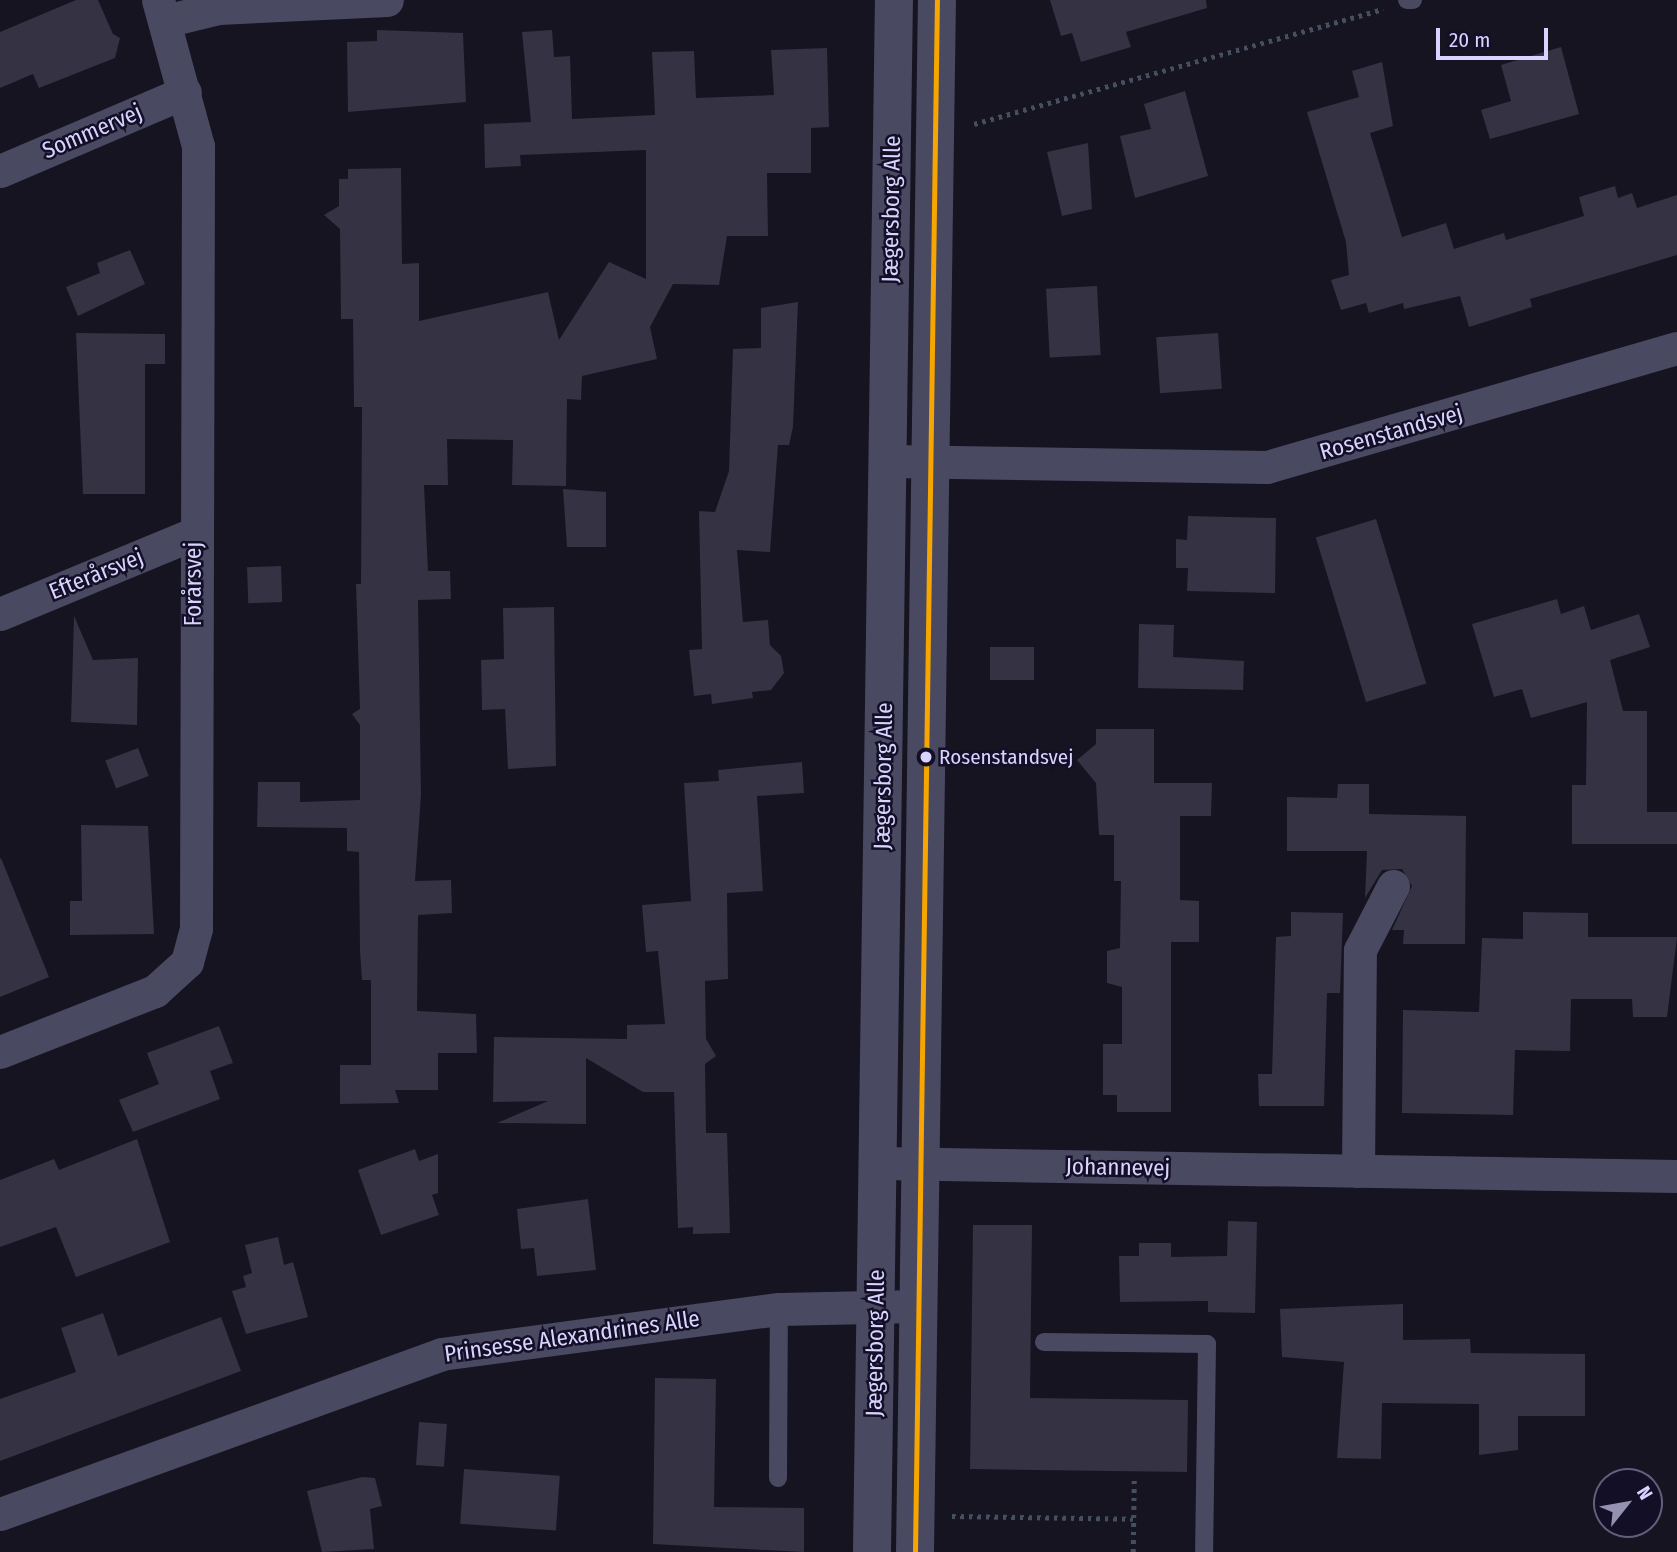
<!DOCTYPE html>
<meta charset="utf-8">
<style>
body{margin:0}
#map{position:relative;width:1677px;height:1552px;overflow:hidden;background:#161421;font-family:"Fira Sans Condensed",sans-serif}
div>[style]{position:absolute}
[style*='--x']{left:calc(var(--x)*1px);top:calc(var(--y)*1px);width:calc(var(--w)*1px);rotate:calc(var(--a)*1deg)}
.building>*{inset:0;background:#343243;transform-origin:0 0}
.path>*{height:4.5px;margin-top:-2.25px;transform-origin:0;background:repeating-linear-gradient(90deg,#44505f 0 3.5px,transparent 0 8.5px)}
.service>*{height:18px;margin:-9px;padding:0 9px;transform-origin:9px;border-radius:9px;background:#4a4962}
.minor>*{height:33px;margin:-16.5px;padding:0 16.5px;transform-origin:16.5px;border-radius:16.5px;background:#4a4962}
.tertiary>*{height:38px;margin:-19px;padding:0 19px;transform-origin:19px;border-radius:19px;background:#4a4962}
.bus-1>*{height:5px;margin:-2.5px;padding:0 2.5px;transform-origin:2.5px;border-radius:2.5px;background:#f7a600}
.dots>*{width:19px;height:19px;translate:-50% -50%;box-sizing:border-box;border:4px solid #130f26;border-radius:50%}
span{translate:-50% -50%;white-space:nowrap;text-align:center;line-height:1.15;-webkit-text-stroke:5px #130f26;paint-order:stroke}
.bus-label{font-size:21px;color:#d9d4ff}
.left{translate:0 -50%;text-align:left}
.street-label{font-size:23px;color:#d9d4ff}
.north{position:absolute;left:1593px;top:1468px;width:70px;height:70px;box-sizing:border-box;background:#130f26;border:2px solid #625e7d;border-radius:50%;rotate:59deg;font-size:19px;font-weight:700;line-height:28px;text-align:center;color:#d9d4ff}
.north::after{content:'';display:block;margin:auto;width:24px;height:32px;background:#9591b1;clip-path:polygon(50% 0,100% 100%,50% 72%,0 100%)}
.scale{position:absolute;left:1436px;top:28px;width:112px;height:32px;box-sizing:border-box;border:4px solid #d9d4ff;border-top:0;padding-left:9px;font-size:21px;line-height:24px;white-space:nowrap;color:#d9d4ff;-webkit-text-stroke:5px #130f26;paint-order:stroke}
</style>
<div id="map">
<div class="building">
<div style="clip-path:polygon(76px 0,98px 0,113px 34px,120px 38px,115px 58px,39px 88px,33px 74px,0 88px,0 32px)"></div>
<div style="clip-path:polygon(1050px 0,1206px 0,1207px 8px,1126px 32px,1131px 47px,1081px 62px,1072px 33px,1061px 36px)"></div>
<div style="clip-path:polygon(377px 30px,463px 33px,466px 102px,348px 112px,347px 42px,377px 41px)"></div>
<div style="clip-path:polygon(552px 30px,554px 57px,570px 56px,572px 119px,655px 115px,652px 52px,694px 51px,696px 98px,774px 95px,771px 50px,827px 48px,829px 127px,811px 128px,811px 173px,767px 173px,768px 236px,727px 236px,719px 285px,673px 284px,650px 327px,657px 359px,582px 376px,581px 400px,567px 399px,566px 486px,512px 485px,513px 440px,447px 439px,448px 485px,424px 485px,428px 571px,450px 571px,451px 599px,418px 600px,421px 795px,415px 881px,451px 880px,452px 913px,418px 915px,417px 1011px,476px 1014px,477px 1053px,438px 1053px,438px 1090px,395px 1090px,399px 1103px,340px 1104px,340px 1065px,371px 1065px,371px 980px,362px 980px,360px 951px,359px 852px,347px 851px,347px 828px,257px 827px,258px 782px,300px 782px,300px 802px,360px 800px,360px 725px,352px 714px,360px 709px,356px 584px,361px 584px,362px 407px,354px 407px,353px 319px,341px 319px,340px 229px,324px 215px,339px 206px,339px 179px,348px 179px,348px 169px,401px 168px,402px 264px,419px 263px,419px 321px,548px 292px,559px 340px,609px 262px,646px 279px,646px 150px,520px 155px,521px 166px,485px 168px,484px 124px,531px 122px,522px 32px)"></div>
<div style="clip-path:polygon(1561px 47px,1579px 114px,1490px 139px,1481px 110px,1511px 101px,1501px 65px)"></div>
<div style="clip-path:polygon(1382px 62px,1393px 126px,1370px 133px,1402px 237px,1446px 223px,1454px 249px,1504px 233px,1506px 240px,1584px 216px,1579px 197px,1615px 186px,1618px 198px,1632px 193px,1637px 208px,1677px 195px,1677px 255px,1530px 299px,1532px 307px,1469px 327px,1460px 296px,1404px 309px,1403px 303px,1369px 313px,1366px 303px,1341px 310px,1331px 280px,1349px 275px,1346px 242px,1307px 112px,1359px 97px,1352px 71px)"></div>
<div style="clip-path:polygon(1185px 91px,1208px 176px,1135px 198px,1120px 136px,1151px 129px,1144px 104px)"></div>
<div style="clip-path:polygon(1088px 143px,1092px 209px,1062px 216px,1047px 152px)"></div>
<div style="clip-path:polygon(130px 250px,145px 284px,78px 316px,66px 287px,100px 273px,97px 263px)"></div>
<div style="left:1097px;top:286px;width:69px;height:51px;rotate:87deg"></div>
<div style="clip-path:polygon(798px 302px,793px 427px,789px 445px,778px 445px,770px 552px,737px 550px,743px 622px,768px 620px,770px 645px,781px 656px,784px 673px,771px 690px,752px 692px,753px 698px,712px 704px,711px 694px,694px 696px,689px 650px,702px 649px,699px 511px,715px 512px,729px 471px,733px 349px,761px 348px,761px 308px)"></div>
<div style="clip-path:polygon(76px 333px,165px 334px,165px 364px,145px 364px,145px 494px,83px 494px)"></div>
<div style="left:1218px;top:333px;width:56px;height:62px;rotate:86deg"></div>
<div style="clip-path:polygon(563px 489px,606px 492px,606px 547px,567px 547px)"></div>
<div style="clip-path:polygon(1188px 516px,1276px 518px,1275px 593px,1187px 591px,1188px 568px,1176px 568px,1176px 539px,1187px 540px)"></div>
<div style="left:1376px;top:519px;width:172px;height:63px;rotate:73deg"></div>
<div style="left:281px;top:566px;width:36px;height:34px;rotate:88deg"></div>
<div style="clip-path:polygon(1557px 599px,1561px 614px,1584px 606px,1591px 630px,1639px 614px,1650px 647px,1610px 660px,1623px 711px,1647px 711px,1647px 812px,1677px 812px,1677px 844px,1572px 844px,1572px 785px,1586px 785px,1587px 702px,1531px 718px,1522px 689px,1494px 697px,1472px 624px)"></div>
<div style="clip-path:polygon(554px 607px,556px 766px,508px 769px,505px 709px,482px 710px,481px 660px,504px 659px,503px 608px)"></div>
<div style="clip-path:polygon(74px 616px,93px 660px,138px 658px,137px 725px,71px 722px)"></div>
<div style="clip-path:polygon(1139px 624px,1174px 625px,1173px 657px,1244px 661px,1243px 690px,1138px 688px)"></div>
<div style="left:990px;top:647px;width:44px;height:33px"></div>
<div style="clip-path:polygon(1096px 729px,1154px 729px,1154px 783px,1212px 783px,1211px 816px,1180px 816px,1180px 900px,1199px 901px,1199px 942px,1171px 942px,1171px 1112px,1117px 1112px,1117px 1095px,1103px 1095px,1103px 1044px,1122px 1044px,1122px 987px,1107px 983px,1107px 951px,1120px 948px,1121px 881px,1114px 881px,1114px 835px,1099px 835px,1096px 783px,1077px 760px,1096px 744px)"></div>
<div style="left:138px;top:748px;width:30px;height:35px;rotate:69deg"></div>
<div style="clip-path:polygon(802px 762px,804px 793px,757px 796px,763px 891px,727px 893px,728px 979px,705px 981px,706px 1039px,716px 1056px,705px 1064px,706px 1133px,727px 1133px,730px 1233px,693px 1234px,693px 1227px,678px 1228px,674px 1092px,643px 1092px,586px 1058px,586px 1124px,497px 1123px,548px 1101px,493px 1102px,494px 1037px,627px 1039px,627px 1025px,665px 1024px,658px 951px,646px 952px,642px 905px,691px 901px,684px 783px,719px 781px,718px 770px)"></div>
<div style="clip-path:polygon(1338px 784px,1369px 784px,1369px 814px,1466px 816px,1465px 944px,1403px 944px,1404px 930px,1392px 930px,1412px 886px,1402px 869px,1382px 870px,1365px 898px,1367px 851px,1287px 851px,1287px 797px,1337px 798px)"></div>
<div style="clip-path:polygon(81px 825px,148px 826px,154px 934px,70px 935px,70px 901px,82px 901px)"></div>
<div style="clip-path:polygon(1px 858px,49px 977px,0 997px,0 859px)"></div>
<div style="clip-path:polygon(1291px 912px,1343px 913px,1340px 993px,1327px 993px,1324px 1106px,1259px 1106px,1258px 1074px,1272px 1074px,1276px 937px,1291px 936px)"></div>
<div style="clip-path:polygon(1523px 912px,1588px 913px,1588px 937px,1677px 937px,1667px 1017px,1633px 1017px,1632px 999px,1571px 999px,1570px 1051px,1515px 1050px,1513px 1115px,1402px 1113px,1403px 1010px,1479px 1012px,1482px 938px,1523px 939px)"></div>
<div style="clip-path:polygon(219px 1026px,233px 1063px,210px 1071px,220px 1099px,133px 1132px,119px 1100px,159px 1084px,147px 1053px)"></div>
<div style="clip-path:polygon(137px 1139px,170px 1242px,76px 1277px,56px 1227px,0 1247px,0 1180px,54px 1159px,59px 1170px)"></div>
<div style="clip-path:polygon(415px 1149px,419px 1161px,438px 1154px,438px 1193px,432px 1195px,439px 1215px,381px 1235px,358px 1170px)"></div>
<div style="clip-path:polygon(588px 1199px,596px 1270px,537px 1276px,534px 1248px,521px 1249px,517px 1209px)"></div>
<div style="clip-path:polygon(1228px 1221px,1257px 1222px,1255px 1313px,1208px 1312px,1208px 1301px,1120px 1302px,1119px 1256px,1139px 1256px,1139px 1243px,1171px 1243px,1171px 1257px,1227px 1256px)"></div>
<div style="clip-path:polygon(973px 1225px,1032px 1225px,1030px 1398px,1188px 1400px,1187px 1472px,970px 1469px)"></div>
<div style="clip-path:polygon(278px 1237px,284px 1265px,293px 1262px,308px 1317px,246px 1334px,232px 1291px,246px 1287px,243px 1276px,252px 1273px,245px 1245px)"></div>
<div style="clip-path:polygon(1403px 1304px,1403px 1340px,1470px 1339px,1471px 1353px,1585px 1354px,1585px 1416px,1518px 1416px,1518px 1450px,1479px 1455px,1479px 1404px,1382px 1403px,1381px 1459px,1337px 1458px,1344px 1362px,1282px 1357px,1280px 1309px)"></div>
<div style="clip-path:polygon(103px 1313px,118px 1356px,221px 1317px,241px 1371px,0 1461px,0 1399px,76px 1372px,61px 1328px)"></div>
<div style="clip-path:polygon(655px 1378px,716px 1379px,714px 1507px,804px 1508px,804px 1552px,653px 1544px)"></div>
<div style="left:419px;top:1422px;width:28px;height:43px;rotate:4deg"></div>
<div style="left:464px;top:1469px;width:96px;height:55px;rotate:4deg"></div>
<div style="clip-path:polygon(362px 1477px,375px 1478px,382px 1506px,370px 1509px,374px 1549px,322px 1552px,307px 1491px)"></div>
</div>
<div class="path">
<div style="--x:974;--y:124;--w:425;--a:-15.7"></div>
<div style="--x:952;--y:1516;--w:181;--a:0.9"></div>
<div style="--x:1133;--y:1552;--w:76;--a:-89.2"></div>
</div>
<div class="service">
<div style="--x:1407;--y:0;--w:6;--a:0"></div>
<div style="--x:1044;--y:1342;--w:163;--a:0.7"></div>
<div style="--x:1207;--y:1344;--w:208;--a:90.8"></div>
<div style="--x:778;--y:1478;--w:169;--a:-89.7"></div>
</div>
<div class="minor">
<div style="--x:165;--y:21;--w:55;--a:-13.8"></div>
<div style="--x:218;--y:8;--w:169;--a:-2.7"></div>
<div style="--x:0;--y:171;--w:201;--a:-23.1"></div>
<div style="--x:888;--y:461;--w:379;--a:0.9"></div>
<div style="--x:1267;--y:467;--w:427;--a:-16.2"></div>
<div style="--x:0;--y:614;--w:209;--a:-22.5"></div>
<div style="--x:0;--y:1052;--w:167;--a:-21.5"></div>
<div style="--x:155;--y:991;--w:43;--a:-42.2"></div>
<div style="--x:187;--y:962;--w:34;--a:-75"></div>
<div style="--x:196;--y:929;--w:783;--a:-89.85"></div>
<div style="--x:198;--y:146;--w:151;--a:-105.3"></div>
<div style="--x:878;--y:1163;--w:799;--a:0.93"></div>
<div style="--x:1358;--y:1171;--w:221;--a:-89.5"></div>
<div style="--x:1360;--y:950;--w:72;--a:-62.7"></div>
<div style="--x:0;--y:1514;--w:469;--a:-19.9"></div>
<div style="--x:441;--y:1354;--w:341;--a:-7.6"></div>
<div style="--x:779;--y:1309;--w:140;--a:-1.2"></div>
</div>
<div class="tertiary">
<div style="--x:872;--y:1552;--w:1552;--a:-89.19"></div>
<div style="--x:915;--y:1552;--w:1552;--a:-89.19"></div>
</div>
<div class="bus-1">
<div style="--x:915;--y:1552;--w:1552;--a:-89.19"></div>
</div>
<div class="dots">
<div style="left:926px;top:757px;background:#d9d4ff"></div>
</div>
<div class="bus-label">
<span class="left" style="left:939px;top:757px">Rosenstandsvej</span>
</div>
<div class="street-label">
<span style="left:92px;top:131px;rotate:-23deg">Sommervej</span>
<span style="left:891px;top:209px;rotate:-89deg">Jægersborg Alle</span>
<span style="left:1391px;top:432px;rotate:-16deg">Rosenstandsvej</span>
<span style="left:96px;top:574px;rotate:-22deg">Efterårsvej</span>
<span style="left:193px;top:584px;rotate:-90deg">Forårsvej</span>
<span style="left:883px;top:776px;rotate:-89deg">Jægersborg Alle</span>
<span style="left:1118px;top:1167px;rotate:1deg">Johannevej</span>
<span style="left:572px;top:1336px;rotate:-8deg">Prinsesse Alexandrines Alle</span>
<span style="left:875px;top:1343px;rotate:-89deg">Jægersborg Alle</span>
</div>
<div class="north">N</div>
<div class="scale">20 m</div>
</div>
